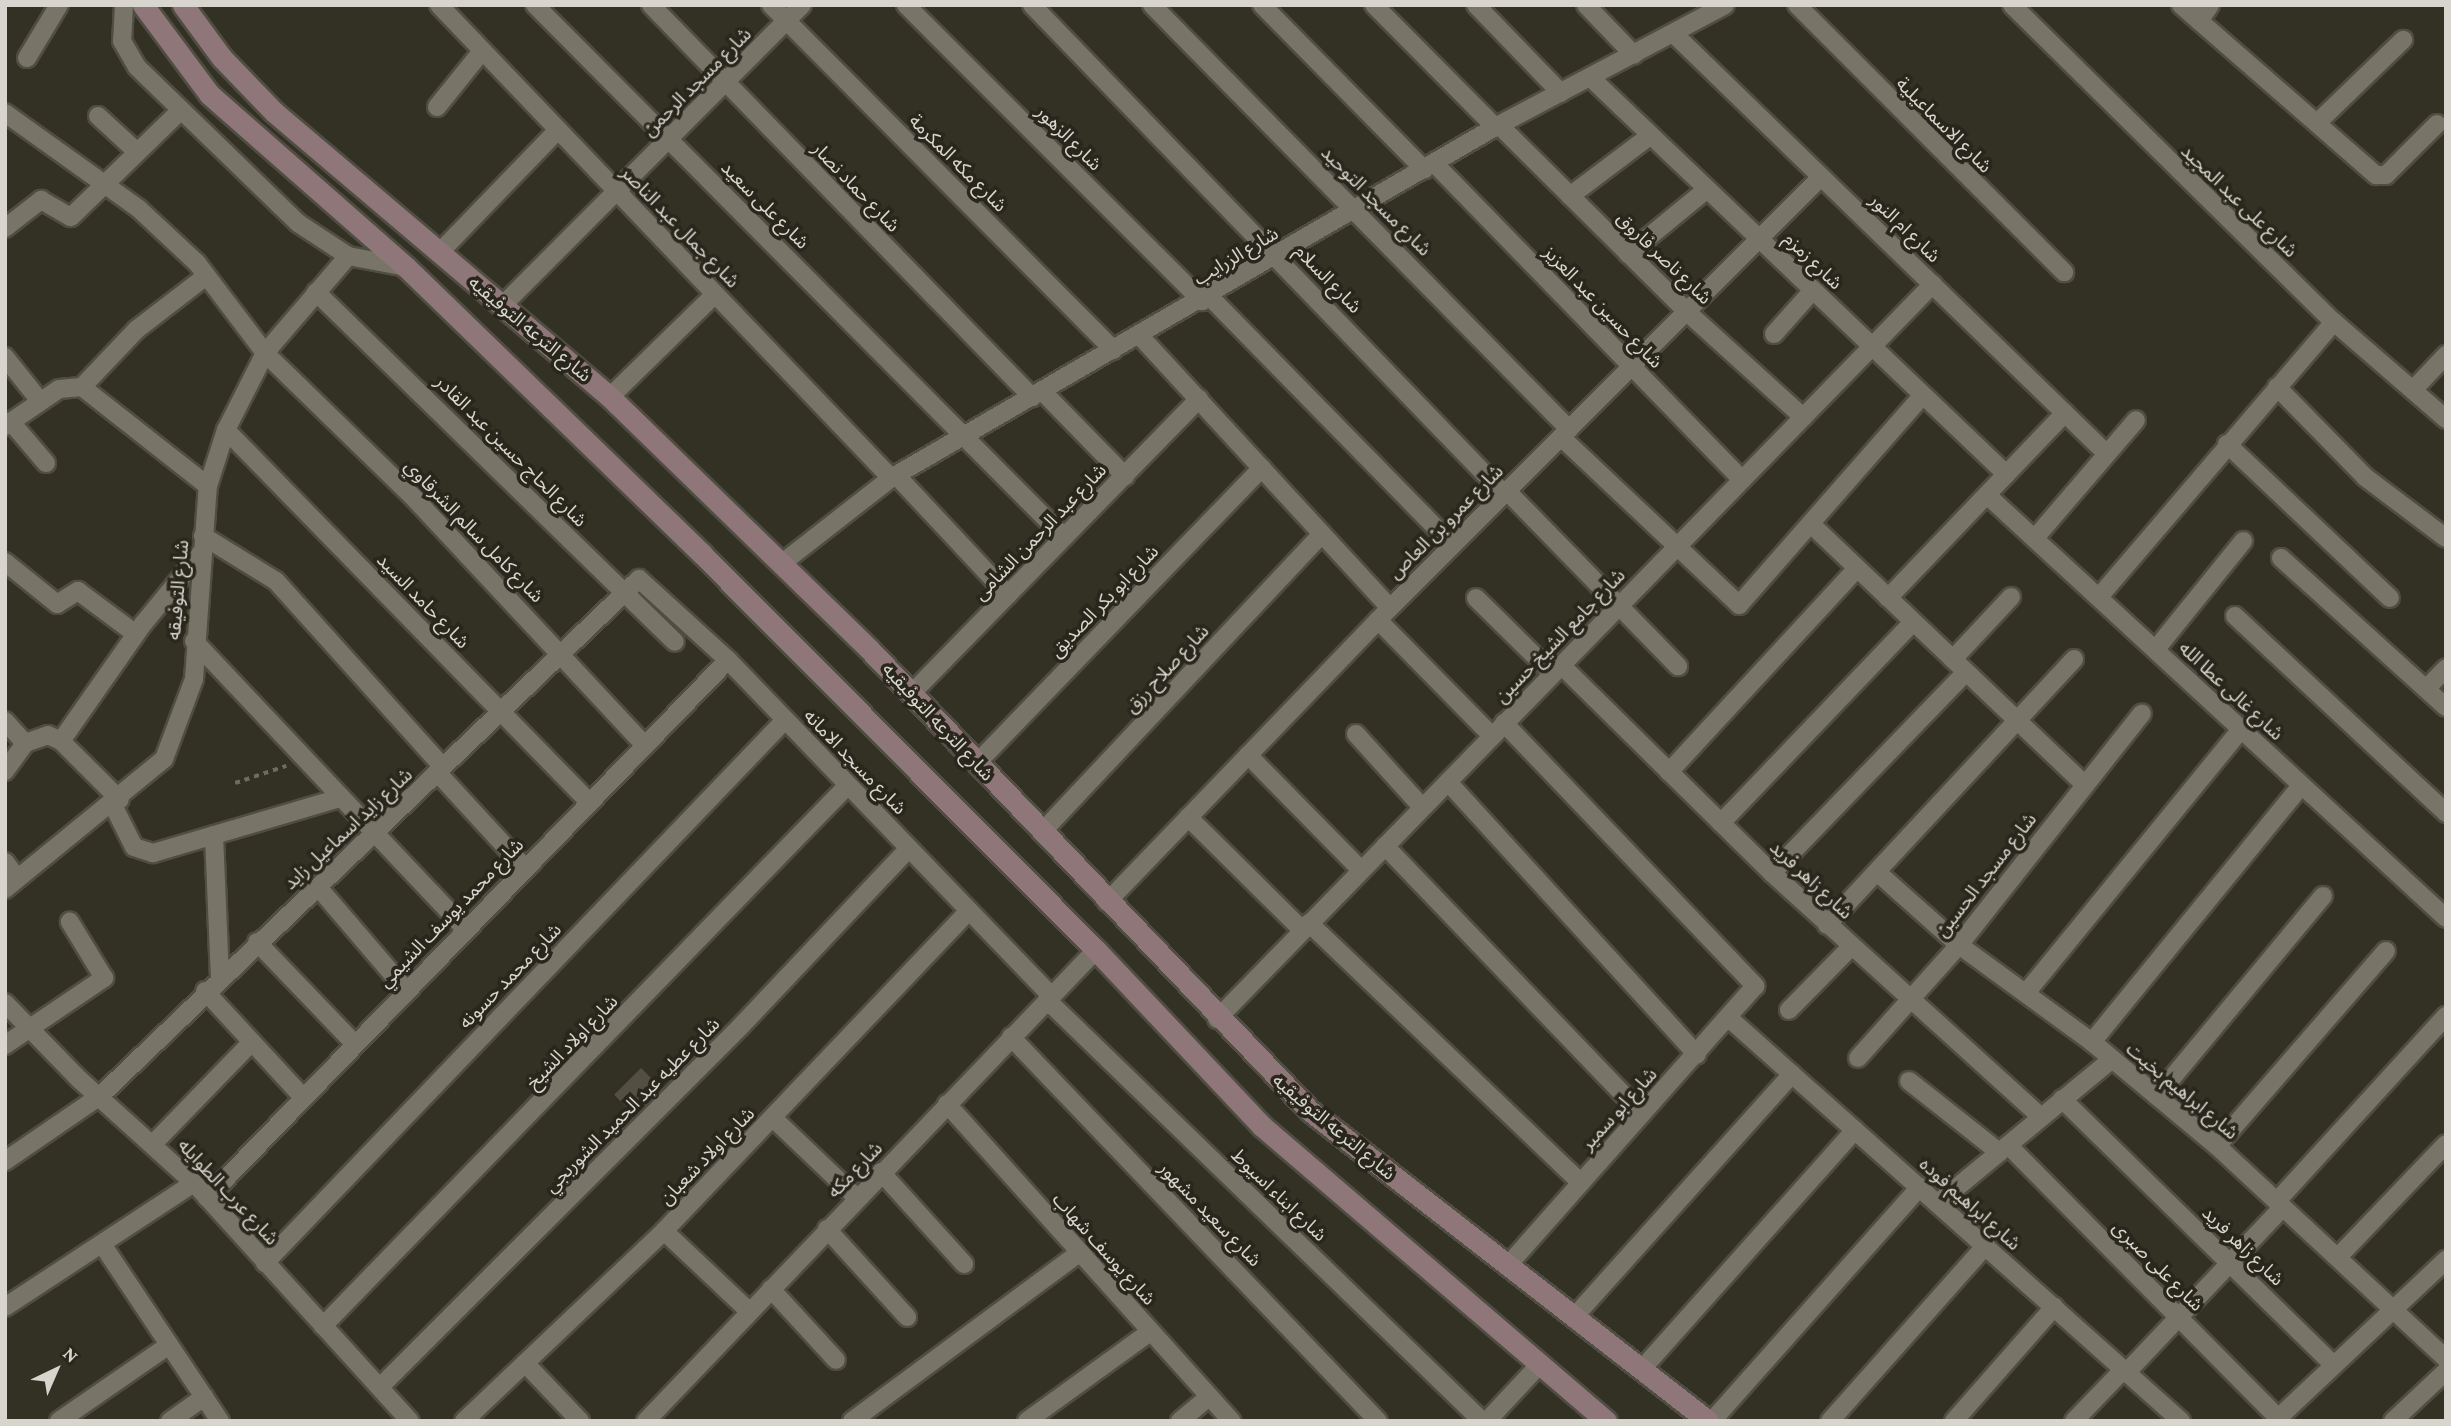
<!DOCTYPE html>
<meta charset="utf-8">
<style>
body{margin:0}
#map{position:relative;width:2451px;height:1426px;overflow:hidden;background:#333024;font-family:"Crimson Pro","Noto Sans Arabic",serif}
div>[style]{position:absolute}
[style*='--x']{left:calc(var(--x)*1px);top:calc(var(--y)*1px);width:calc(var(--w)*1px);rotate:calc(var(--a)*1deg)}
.building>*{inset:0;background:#535043;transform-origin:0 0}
.path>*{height:3.5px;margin-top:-1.75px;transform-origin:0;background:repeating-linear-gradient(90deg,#6e6b61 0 5px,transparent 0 10px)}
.roads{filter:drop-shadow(2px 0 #504d43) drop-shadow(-2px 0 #504d43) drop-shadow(0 2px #504d43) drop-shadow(0 -2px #504d43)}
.street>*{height:18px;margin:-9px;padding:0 9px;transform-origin:9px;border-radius:9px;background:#787568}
.secondary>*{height:21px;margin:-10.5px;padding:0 10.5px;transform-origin:10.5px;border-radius:10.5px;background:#8f7679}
span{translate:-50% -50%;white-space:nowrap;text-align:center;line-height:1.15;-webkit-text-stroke:7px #29261b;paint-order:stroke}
.street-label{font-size:19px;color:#d7d5ce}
.frame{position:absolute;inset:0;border:7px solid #d7d5ce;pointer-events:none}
.north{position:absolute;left:21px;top:1335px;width:70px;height:70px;-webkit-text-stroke:5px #29261b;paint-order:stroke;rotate:44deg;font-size:19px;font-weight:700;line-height:28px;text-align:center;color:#d7d5ce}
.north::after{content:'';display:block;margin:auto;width:24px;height:32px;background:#d7d5ce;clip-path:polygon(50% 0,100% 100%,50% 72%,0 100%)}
</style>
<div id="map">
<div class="building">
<div style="left:641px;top:1068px;width:30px;height:38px;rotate:45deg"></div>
</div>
<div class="path">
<div style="--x:235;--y:783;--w:54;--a:-18.4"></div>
</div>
<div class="roads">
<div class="street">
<div style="--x:124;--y:5;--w:36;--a:93"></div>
<div style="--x:122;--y:41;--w:30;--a:60"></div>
<div style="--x:137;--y:67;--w:224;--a:44.1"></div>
<div style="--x:298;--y:223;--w:60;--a:33.4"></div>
<div style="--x:348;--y:256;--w:59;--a:10.7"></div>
<div style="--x:439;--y:5;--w:654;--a:46.3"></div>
<div style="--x:535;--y:5;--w:750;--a:45.16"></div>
<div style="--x:651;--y:5;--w:547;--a:45.82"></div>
<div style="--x:771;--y:5;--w:486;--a:45.2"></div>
<div style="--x:906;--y:5;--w:419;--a:45"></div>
<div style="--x:1032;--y:5;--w:680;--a:46.01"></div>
<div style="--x:1152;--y:5;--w:595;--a:45.48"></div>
<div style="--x:1262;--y:5;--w:231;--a:45.4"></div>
<div style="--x:1374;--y:5;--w:172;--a:45.2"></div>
<div style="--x:1476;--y:5;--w:122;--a:46"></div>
<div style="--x:1586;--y:5;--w:69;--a:46.2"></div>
<div style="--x:1797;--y:5;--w:378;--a:45"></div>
<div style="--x:2012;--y:5;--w:452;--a:44.6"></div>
<div style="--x:2334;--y:322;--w:148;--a:40.9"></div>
<div style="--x:2181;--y:5;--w:259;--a:41.1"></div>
<div style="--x:2376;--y:175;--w:10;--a:0"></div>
<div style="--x:2386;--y:175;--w:72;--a:-45"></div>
<div style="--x:2199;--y:21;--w:19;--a:-55"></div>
<div style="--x:1674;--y:34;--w:603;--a:44.13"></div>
<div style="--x:27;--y:58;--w:62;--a:-58.9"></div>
<div style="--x:1591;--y:78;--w:574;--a:43.66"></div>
<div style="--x:437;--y:107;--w:72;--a:-51.2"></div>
<div style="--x:5;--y:113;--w:165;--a:35.6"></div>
<div style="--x:139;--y:209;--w:79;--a:43"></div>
<div style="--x:197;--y:263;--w:113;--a:52.9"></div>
<div style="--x:265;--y:353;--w:209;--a:44.2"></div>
<div style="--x:415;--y:499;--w:336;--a:47"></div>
<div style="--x:98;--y:116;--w:53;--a:42.7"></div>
<div style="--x:2317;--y:123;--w:120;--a:-44"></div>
<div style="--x:1499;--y:125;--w:264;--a:44.8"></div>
<div style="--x:1686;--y:311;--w:158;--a:42.2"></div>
<div style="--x:1434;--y:163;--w:442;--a:45.8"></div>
<div style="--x:1570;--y:196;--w:101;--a:-37"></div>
<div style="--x:5;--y:228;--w:46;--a:-37.9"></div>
<div style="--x:41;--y:200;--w:34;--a:30"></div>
<div style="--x:71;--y:217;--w:151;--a:-44.2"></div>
<div style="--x:440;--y:252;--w:170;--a:-46"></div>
<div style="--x:1628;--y:254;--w:102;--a:-39.4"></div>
<div style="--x:316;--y:292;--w:501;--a:44.27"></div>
<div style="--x:1210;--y:297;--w:347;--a:45.6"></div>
<div style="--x:502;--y:306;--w:425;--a:-45.1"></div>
<div style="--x:1774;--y:334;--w:59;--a:-48.4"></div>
<div style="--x:1140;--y:336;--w:369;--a:47.4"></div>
<div style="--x:5;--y:357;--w:56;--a:51.5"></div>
<div style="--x:82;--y:387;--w:79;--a:-46.5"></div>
<div style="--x:136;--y:330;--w:88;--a:-37.6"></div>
<div style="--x:2277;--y:387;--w:126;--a:45.6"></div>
<div style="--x:2365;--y:477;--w:101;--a:37"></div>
<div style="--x:2413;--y:390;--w:48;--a:-46.7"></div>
<div style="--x:1042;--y:391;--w:119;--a:45.7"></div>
<div style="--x:610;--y:397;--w:147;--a:-44.4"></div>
<div style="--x:11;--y:422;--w:54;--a:49.5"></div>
<div style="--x:5;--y:426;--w:65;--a:-34.4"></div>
<div style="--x:59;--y:389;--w:23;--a:-5"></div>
<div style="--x:82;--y:387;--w:160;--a:38.2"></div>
<div style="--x:226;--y:430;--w:520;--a:45.7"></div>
<div style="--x:1561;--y:437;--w:245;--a:43.3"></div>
<div style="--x:1739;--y:605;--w:279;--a:-48.8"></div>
<div style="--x:2227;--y:444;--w:224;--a:43.4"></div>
<div style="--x:896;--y:475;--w:164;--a:47"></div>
<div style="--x:1507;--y:491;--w:245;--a:45.7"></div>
<div style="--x:1987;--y:495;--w:624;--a:42.66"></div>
<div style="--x:1812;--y:525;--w:376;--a:43.6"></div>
<div style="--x:203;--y:536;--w:86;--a:31.7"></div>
<div style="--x:276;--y:581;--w:250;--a:48.1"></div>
<div style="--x:2035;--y:538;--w:155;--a:-49.4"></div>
<div style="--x:2281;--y:558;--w:222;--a:42.1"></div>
<div style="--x:5;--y:562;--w:67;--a:38.9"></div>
<div style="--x:57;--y:604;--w:25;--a:-32"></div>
<div style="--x:78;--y:591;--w:72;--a:36.6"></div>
<div style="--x:781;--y:564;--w:140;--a:-38"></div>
<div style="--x:891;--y:478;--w:699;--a:-30.16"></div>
<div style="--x:1495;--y:127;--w:260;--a:-27.9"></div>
<div style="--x:2099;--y:597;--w:362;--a:-49.5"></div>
<div style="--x:1476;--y:598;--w:108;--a:44.6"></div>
<div style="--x:1888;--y:598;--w:256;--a:-46.3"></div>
<div style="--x:2235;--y:616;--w:289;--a:43"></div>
<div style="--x:1378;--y:620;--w:163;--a:45.5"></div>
<div style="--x:194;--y:641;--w:395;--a:46.7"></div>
<div style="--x:2156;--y:649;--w:139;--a:-51.1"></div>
<div style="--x:1953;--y:659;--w:85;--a:-46.9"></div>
<div style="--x:1561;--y:665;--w:296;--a:44.6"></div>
<div style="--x:1772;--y:873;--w:363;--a:42.2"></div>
<div style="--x:2426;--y:689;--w:29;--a:-46"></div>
<div style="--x:912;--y:693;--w:411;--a:-45.7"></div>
<div style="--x:5;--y:721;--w:30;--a:48"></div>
<div style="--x:25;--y:743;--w:24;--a:-19"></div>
<div style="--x:48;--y:735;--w:14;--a:25"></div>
<div style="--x:61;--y:741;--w:83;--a:45"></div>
<div style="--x:1504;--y:723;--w:364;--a:46.3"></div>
<div style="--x:1755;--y:986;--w:371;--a:131.5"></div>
<div style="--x:1356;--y:734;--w:98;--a:47.9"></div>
<div style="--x:61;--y:741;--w:143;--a:-55"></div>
<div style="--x:143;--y:624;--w:93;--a:-50.7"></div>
<div style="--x:1248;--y:755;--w:161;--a:45.5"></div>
<div style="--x:977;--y:763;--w:410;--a:-46"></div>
<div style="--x:5;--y:771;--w:34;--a:-54"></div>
<div style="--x:437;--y:772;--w:129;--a:47.5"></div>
<div style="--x:1669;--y:772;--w:277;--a:-47.3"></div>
<div style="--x:1448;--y:782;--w:369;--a:47.6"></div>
<div style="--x:113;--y:805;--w:47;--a:63.4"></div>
<div style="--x:134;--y:847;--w:20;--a:18"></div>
<div style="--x:153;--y:853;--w:195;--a:-16.4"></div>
<div style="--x:1188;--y:817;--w:161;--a:44.7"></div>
<div style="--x:1721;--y:823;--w:278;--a:-46.3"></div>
<div style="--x:1042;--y:832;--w:409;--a:-46.8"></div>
<div style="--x:214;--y:835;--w:142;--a:87.6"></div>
<div style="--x:1385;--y:846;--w:371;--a:46.2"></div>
<div style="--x:5;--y:862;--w:20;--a:53"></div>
<div style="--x:1877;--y:872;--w:110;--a:41.7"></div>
<div style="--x:1959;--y:945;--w:165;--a:36.1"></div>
<div style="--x:2092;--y:1042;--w:163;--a:39.8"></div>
<div style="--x:2217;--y:1146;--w:313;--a:42.9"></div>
<div style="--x:1772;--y:873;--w:279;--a:-46"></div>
<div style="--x:318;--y:887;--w:135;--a:49.5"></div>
<div style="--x:5;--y:889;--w:205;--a:-39.3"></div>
<div style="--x:164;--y:759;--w:85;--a:-69.4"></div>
<div style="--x:194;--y:679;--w:194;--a:-85.9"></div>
<div style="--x:208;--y:486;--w:59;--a:-72.2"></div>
<div style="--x:226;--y:430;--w:86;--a:-63.1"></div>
<div style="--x:265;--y:353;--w:128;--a:-49.4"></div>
<div style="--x:1107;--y:902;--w:391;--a:-46.1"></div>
<div style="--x:1378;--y:620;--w:626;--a:-45"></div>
<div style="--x:1309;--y:923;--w:376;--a:43.7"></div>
<div style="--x:1827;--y:925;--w:363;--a:-47.1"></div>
<div style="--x:257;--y:942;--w:140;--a:46.2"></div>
<div style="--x:205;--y:991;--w:143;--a:47.3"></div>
<div style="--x:2026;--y:993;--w:340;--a:-50.8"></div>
<div style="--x:1047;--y:1000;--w:605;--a:44.06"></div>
<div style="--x:5;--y:1003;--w:107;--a:45.8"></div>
<div style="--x:80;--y:1080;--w:154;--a:42.1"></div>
<div style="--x:194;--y:1183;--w:321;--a:47.8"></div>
<div style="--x:1789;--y:1010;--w:90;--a:-45.5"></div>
<div style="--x:1217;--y:1019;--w:1026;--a:-45.75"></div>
<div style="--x:1730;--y:1019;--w:604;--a:41.71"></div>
<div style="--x:1011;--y:1037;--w:531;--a:46.3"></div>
<div style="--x:2092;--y:1042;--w:330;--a:-50.8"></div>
<div style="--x:5;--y:1045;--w:120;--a:-34.1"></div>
<div style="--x:104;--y:978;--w:66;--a:-121.3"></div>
<div style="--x:1858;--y:1058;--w:152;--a:-48.2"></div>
<div style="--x:1959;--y:945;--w:295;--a:-51.7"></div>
<div style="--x:1909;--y:1081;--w:115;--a:38.3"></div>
<div style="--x:2157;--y:1096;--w:260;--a:-50.3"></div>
<div style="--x:2062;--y:1099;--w:380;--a:44.4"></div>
<div style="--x:947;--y:1104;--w:426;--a:48.1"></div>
<div style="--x:773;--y:1118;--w:116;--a:43.6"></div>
<div style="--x:153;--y:1144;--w:142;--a:-45.9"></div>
<div style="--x:2008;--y:1145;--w:384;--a:45.3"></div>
<div style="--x:2217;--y:1146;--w:258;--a:-49.1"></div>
<div style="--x:5;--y:1161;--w:115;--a:-34.4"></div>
<div style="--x:100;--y:1096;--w:747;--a:-43.81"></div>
<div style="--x:639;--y:579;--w:120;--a:42.3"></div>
<div style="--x:728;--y:660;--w:466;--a:46.1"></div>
<div style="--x:881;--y:1172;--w:124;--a:47.9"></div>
<div style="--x:207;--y:1198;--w:749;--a:-45.92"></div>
<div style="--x:2277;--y:1201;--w:251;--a:-47.6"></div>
<div style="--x:1938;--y:1203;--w:226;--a:-39.6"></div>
<div style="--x:827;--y:1229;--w:119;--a:47.7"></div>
<div style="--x:664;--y:1231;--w:118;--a:43.3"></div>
<div style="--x:102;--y:1244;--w:213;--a:56.3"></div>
<div style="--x:2338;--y:1257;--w:156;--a:-46.3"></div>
<div style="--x:265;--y:1263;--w:752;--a:-46.24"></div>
<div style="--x:771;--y:1289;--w:96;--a:47.5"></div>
<div style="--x:5;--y:1307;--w:226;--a:-33.3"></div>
<div style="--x:1575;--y:1316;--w:325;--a:-48.1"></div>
<div style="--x:323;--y:1326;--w:754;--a:-45.86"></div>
<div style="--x:525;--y:1363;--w:80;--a:46.5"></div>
<div style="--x:1642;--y:1369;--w:320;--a:-48.3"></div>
<div style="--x:2126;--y:1373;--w:228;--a:-46.6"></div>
<div style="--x:380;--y:1387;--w:509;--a:-45"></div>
<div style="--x:740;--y:1027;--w:246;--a:-46.6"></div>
<div style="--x:59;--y:1421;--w:134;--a:-34.6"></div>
<div style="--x:170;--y:1421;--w:42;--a:-35.2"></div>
<div style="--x:464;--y:1421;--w:276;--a:-43.5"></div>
<div style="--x:664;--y:1231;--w:442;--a:-46.4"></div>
<div style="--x:646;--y:1421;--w:651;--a:-46.31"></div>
<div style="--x:852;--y:1421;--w:282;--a:-36.5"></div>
<div style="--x:1027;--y:1421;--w:152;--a:-35.9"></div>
<div style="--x:1180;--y:1421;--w:38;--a:-40"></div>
<div style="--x:1487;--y:1421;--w:79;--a:-47"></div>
<div style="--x:1712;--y:1421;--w:313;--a:-48.4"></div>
<div style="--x:1830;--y:1421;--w:235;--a:-48.4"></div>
<div style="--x:1954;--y:1421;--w:152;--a:-48.7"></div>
<div style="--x:2074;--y:1421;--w:71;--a:-46.1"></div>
<div style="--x:2275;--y:1421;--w:235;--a:-43.3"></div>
<div style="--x:2393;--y:1421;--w:73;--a:-43.3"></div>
</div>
<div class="secondary">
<div style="--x:143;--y:5;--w:111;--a:53.4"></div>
<div style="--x:209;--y:94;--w:262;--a:41.3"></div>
<div style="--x:406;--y:267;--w:414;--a:44.1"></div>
<div style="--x:703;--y:555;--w:557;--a:45.15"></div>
<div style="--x:1096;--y:950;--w:242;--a:46.7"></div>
<div style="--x:1262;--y:1126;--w:453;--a:40.6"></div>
<div style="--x:183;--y:5;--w:66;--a:53.7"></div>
<div style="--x:222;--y:58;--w:75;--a:46.1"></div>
<div style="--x:274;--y:112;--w:441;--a:40.3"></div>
<div style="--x:610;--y:397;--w:361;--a:44.2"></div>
<div style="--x:869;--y:649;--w:639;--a:46.33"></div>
<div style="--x:1310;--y:1111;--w:504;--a:37.91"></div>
</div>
</div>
<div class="street-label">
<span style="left:697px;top:82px;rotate:-45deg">شارع مسجد الرحمن</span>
<span style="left:1944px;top:125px;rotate:45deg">شارع الاسماعيلية</span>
<span style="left:1069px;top:138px;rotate:45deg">شارع الزهور</span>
<span style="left:958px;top:163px;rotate:45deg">شارع مكه المكرمة</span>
<span style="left:856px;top:187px;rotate:46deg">شارع حماد نصار</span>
<span style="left:1376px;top:201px;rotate:45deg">شارع مسجد التوحيد</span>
<span style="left:2239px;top:201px;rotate:44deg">شارع على عبد المجيد</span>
<span style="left:765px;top:205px;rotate:45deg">شارع على سعيد</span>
<span style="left:680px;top:227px;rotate:46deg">شارع جمال عبد الناصر</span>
<span style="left:1905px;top:228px;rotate:44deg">شارع ام النور</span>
<span style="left:1236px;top:256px;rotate:-31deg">شارع الزرايب</span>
<span style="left:1664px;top:258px;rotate:44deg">شارع ناصر فاروق</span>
<span style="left:1813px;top:261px;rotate:44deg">شارع زمزم</span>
<span style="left:1328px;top:279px;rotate:46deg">شارع السلام</span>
<span style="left:1603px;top:307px;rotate:46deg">شارع حسين عبد العزيز</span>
<span style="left:530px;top:329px;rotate:40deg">شارع الترعه التوفيقيه</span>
<span style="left:511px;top:451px;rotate:45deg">شارع الحاج حسين عبد القادر</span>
<span style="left:1446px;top:522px;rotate:-45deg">شارع عمرو بن العاص</span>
<span style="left:474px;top:531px;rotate:46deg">شارع كامل سالم الشرقاوي</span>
<span style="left:1040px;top:532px;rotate:-46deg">شارع عبد الرحمن الشامى</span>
<span style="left:178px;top:590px;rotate:-85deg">شارع التوفيقه</span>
<span style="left:423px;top:601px;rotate:46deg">شارع حامد السيد</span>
<span style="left:1104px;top:601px;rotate:-46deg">شارع ابو بكر الصديق</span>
<span style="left:1560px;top:636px;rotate:-46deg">شارع جامع الشيخ حسين</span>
<span style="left:1167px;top:669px;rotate:-47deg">شارع صلاح رزق</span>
<span style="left:2231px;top:691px;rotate:43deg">شارع غالى عطا الله</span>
<span style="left:938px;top:722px;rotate:47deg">شارع الترعه التوفيقيه</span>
<span style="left:855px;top:762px;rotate:46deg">شارع مسجد الامانه</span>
<span style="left:348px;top:829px;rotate:-43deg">شارع زايد اسماعيل زايد</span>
<span style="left:1986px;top:875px;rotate:-52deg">شارع مسجد الحسين</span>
<span style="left:1811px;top:880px;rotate:43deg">شارع زاهر فريد</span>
<span style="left:451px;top:913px;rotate:-46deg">شارع محمد يوسف الشيمي</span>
<span style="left:510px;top:976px;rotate:-46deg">شارع محمد حسونه</span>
<span style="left:572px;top:1042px;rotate:-46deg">شارع اولاد الشيخ</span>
<span style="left:2182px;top:1091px;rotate:40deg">شارع ابراهيم بخيت</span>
<span style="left:632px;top:1105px;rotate:-45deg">شارع عطيه عبد الحميد الشوربجي</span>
<span style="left:1619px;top:1109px;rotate:-48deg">شارع ابو سمير</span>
<span style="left:1334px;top:1127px;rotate:40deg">شارع الترعه التوفيقيه</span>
<span style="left:707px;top:1156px;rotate:-46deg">شارع اولاد شعبان</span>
<span style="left:855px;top:1170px;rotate:-46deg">شارع مكه</span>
<span style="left:228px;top:1192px;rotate:47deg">شارع عرب الطوايله</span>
<span style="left:1279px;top:1195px;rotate:44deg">شارع ابناء اسيوط</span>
<span style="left:1970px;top:1204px;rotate:42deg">شارع ابراهيم فوده</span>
<span style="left:1210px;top:1214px;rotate:46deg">شارع سعيد مشهور</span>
<span style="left:2243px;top:1246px;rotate:44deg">شارع زاهر فريد</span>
<span style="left:1104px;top:1249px;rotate:48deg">شارع يوسف شهاب</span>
<span style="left:2158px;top:1266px;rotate:45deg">شارع على صبرى</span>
</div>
<div class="frame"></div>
<div class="north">N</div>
</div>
